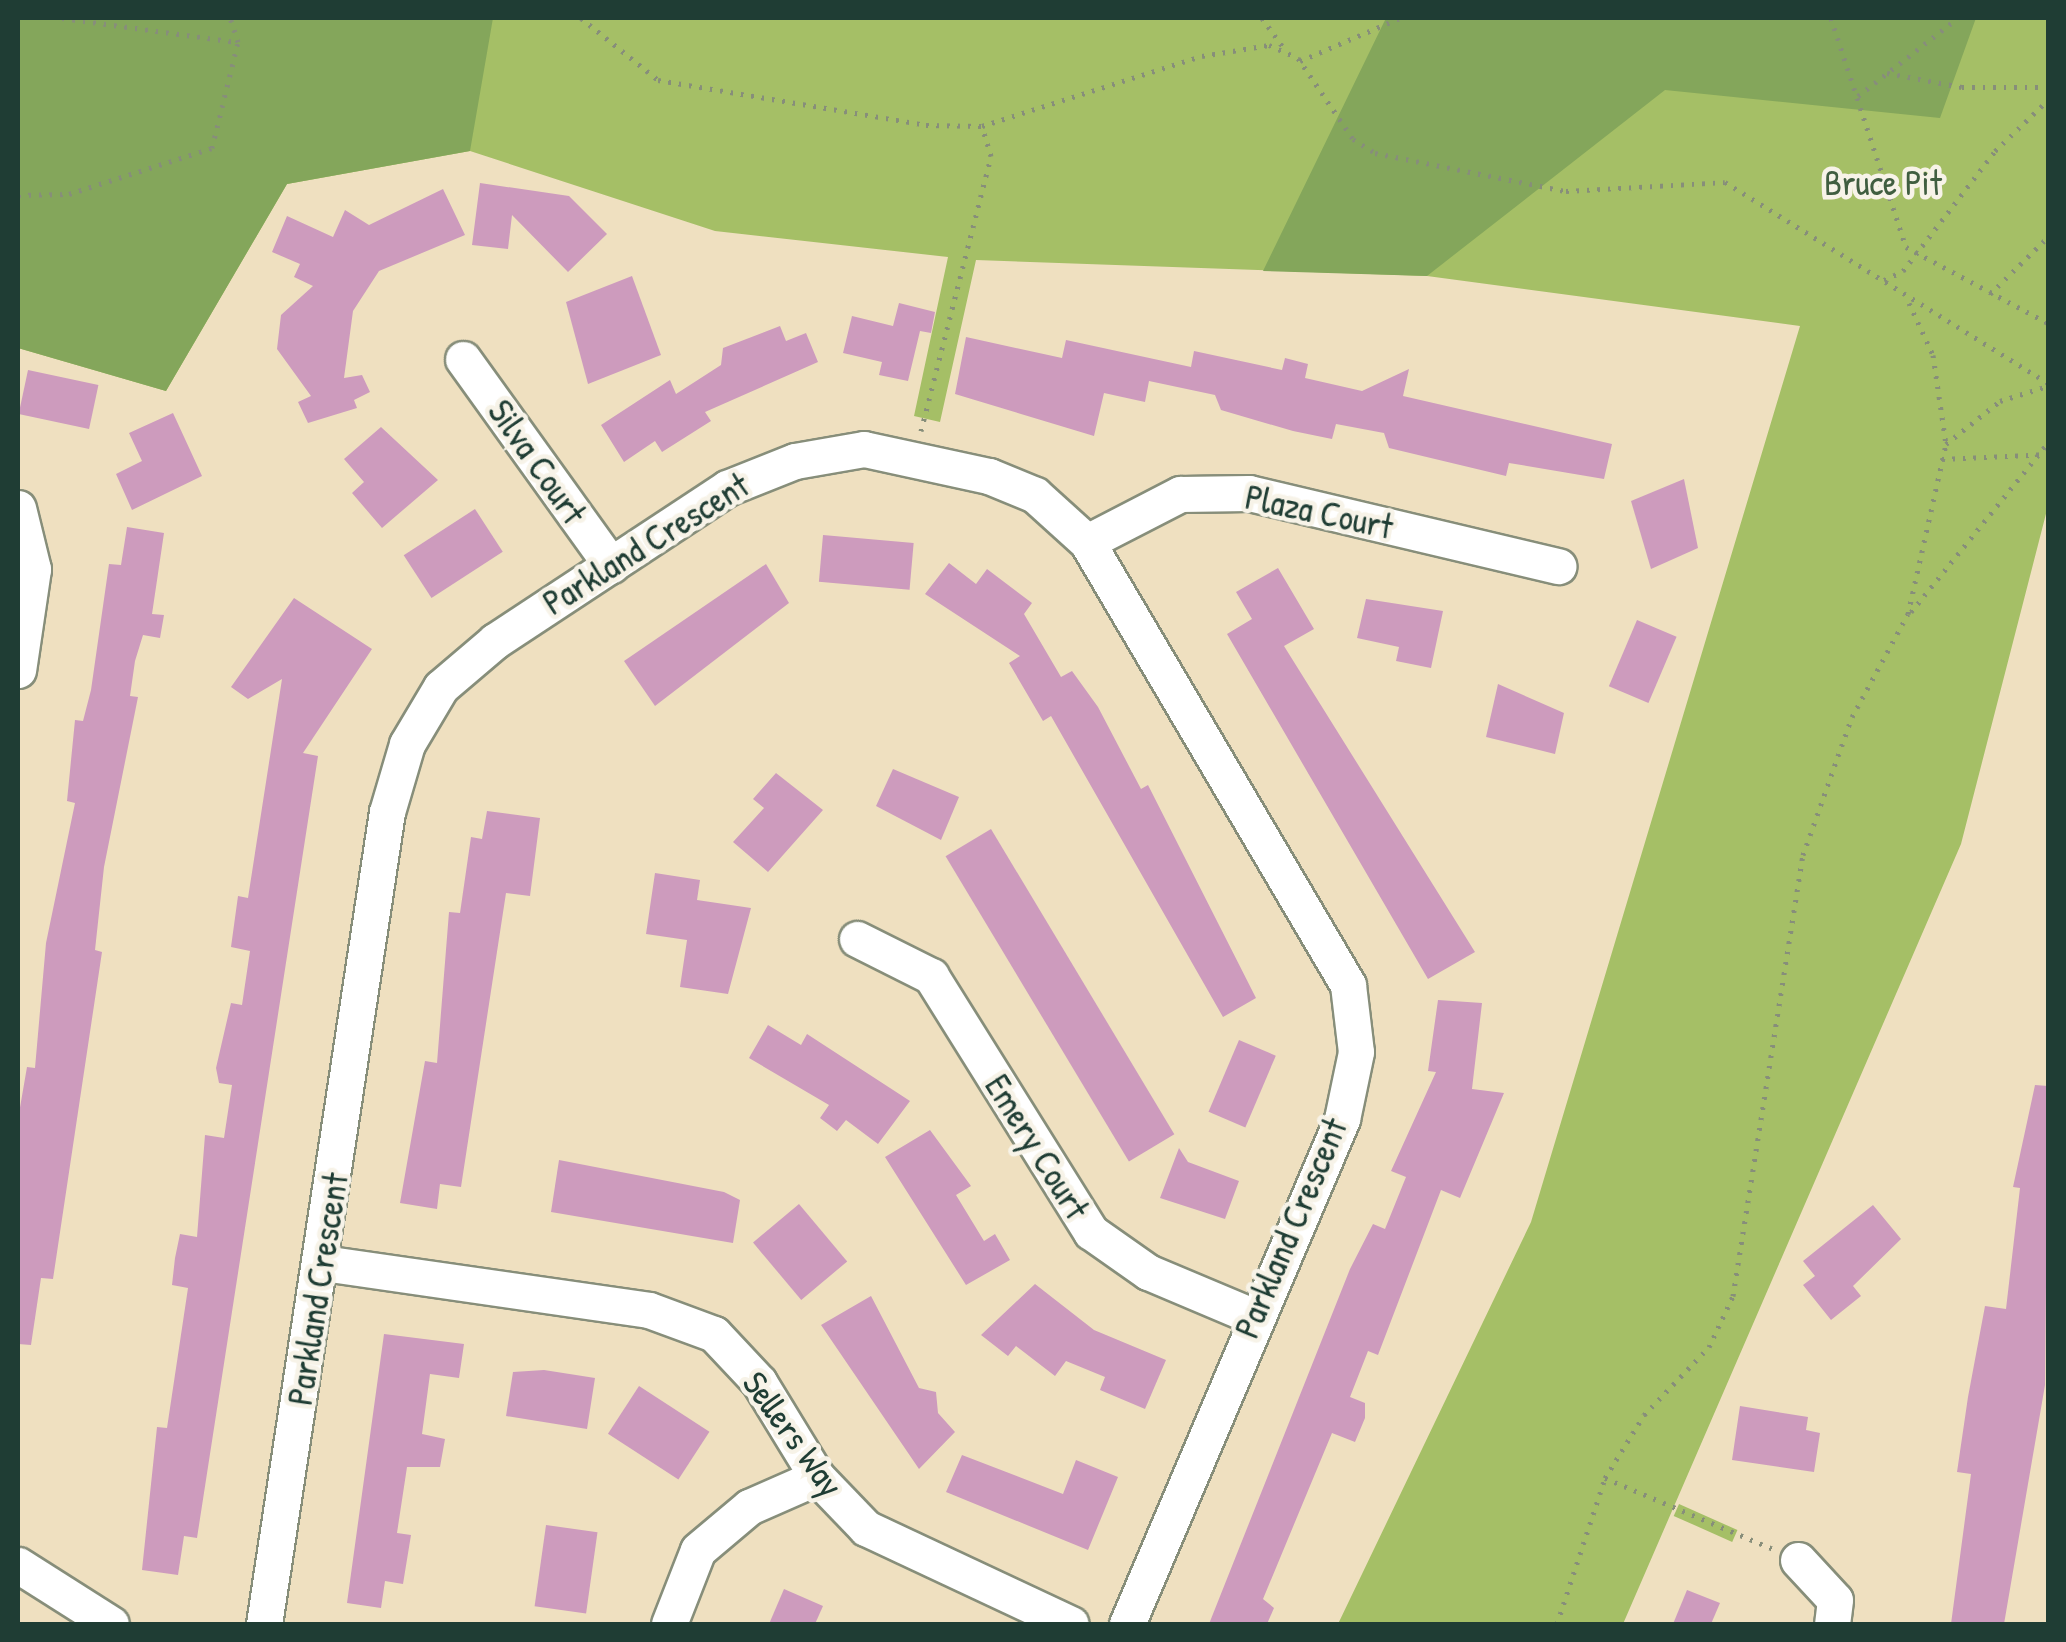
<!DOCTYPE html>
<style>
body{margin:0}
#map{position:relative;width:2066px;height:1642px;overflow:hidden;background:#efe0c0;font-family:"Patrick Hand",sans-serif}
div>[style]{position:absolute}
[style*='--x']{left:calc(var(--x)*1px);top:calc(var(--y)*1px);width:calc(var(--w)*1px);rotate:calc(var(--a)*1deg)}
.green>*{inset:0;background:#a5bf66;transform-origin:0 0}
.forest>*{inset:0;background:#84a65b}
.building>*{inset:0;background:#cd9bbd;transform-origin:0 0}
.path>*{height:5px;margin-top:-2.5px;transform-origin:0;background:repeating-linear-gradient(90deg,#878e7a 0 2.5px,transparent 0 10.5px)}
.roads{filter:drop-shadow(2px 0 #878e7a) drop-shadow(-2px 0 #878e7a) drop-shadow(0 2px #878e7a) drop-shadow(0 -2px #878e7a)}
.street>*{height:35px;margin:-17.5px;padding:0 17.5px;transform-origin:17.5px;border-radius:17.5px;background:#fff}
span{translate:-50% -50%;white-space:nowrap;text-align:center;line-height:1.15;-webkit-text-stroke:9px #f7f3e8;paint-order:stroke}
.park-label{font-size:35px;color:#405e40}
.street-label{font-size:35px;color:#1f3d34}
.frame{position:absolute;inset:0;border:20px solid #1f3d34;pointer-events:none}
</style>
<div id="map">
<div class="green">
<div style="clip-path:polygon(18px 18px,2048px 18px,2048px 506px,1961px 844px,1623px 1624px,1338px 1624px,1531px 1222px,1800px 326px,1427px 276px,976px 260px,940px 422px,914px 416px,948px 257px,715px 231px,470px 151px,287px 184px,166px 391px,18px 348px)"></div>
<div style="left:1679px;top:1504px;width:64px;height:13px;rotate:24deg"></div>
</div>
<div class="forest">
<div style="clip-path:polygon(18px 18px,493px 18px,470px 151px,287px 184px,166px 391px,18px 348px)"></div>
<div style="clip-path:polygon(1386px 18px,1976px 18px,1940px 118px,1665px 90px,1427px 276px,1263px 271px)"></div>
</div>
<div class="building">
<div style="clip-path:polygon(480px 183px,569px 196px,607px 234px,568px 272px,512px 215px,508px 249px,472px 245px)"></div>
<div style="clip-path:polygon(443px 189px,465px 235px,379px 271px,353px 311px,344px 378px,362px 375px,370px 392px,354px 400px,357px 408px,308px 423px,298px 402px,311px 396px,277px 349px,281px 315px,313px 286px,294px 277px,300px 264px,272px 252px,287px 216px,333px 237px,345px 210px,369px 225px)"></div>
<div style="clip-path:polygon(632px 276px,661px 355px,588px 384px,566px 302px)"></div>
<div style="clip-path:polygon(899px 303px,935px 312px,931px 333px,920px 331px,908px 381px,879px 375px,882px 362px,843px 353px,852px 316px,893px 326px)"></div>
<div style="clip-path:polygon(780px 326px,786px 341px,806px 333px,818px 362px,705px 412px,711px 421px,662px 452px,655px 441px,624px 462px,601px 425px,670px 380px,676px 394px,721px 365px,723px 348px)"></div>
<div style="clip-path:polygon(966px 337px,1062px 358px,1066px 340px,1191px 367px,1194px 351px,1282px 370px,1285px 358px,1308px 364px,1305px 378px,1362px 391px,1409px 369px,1403px 396px,1612px 444px,1604px 479px,1509px 463px,1506px 476px,1389px 448px,1384px 433px,1336px 424px,1332px 439px,1293px 431px,1221px 410px,1215px 395px,1149px 381px,1145px 402px,1104px 393px,1094px 436px,955px 394px)"></div>
<div style="left:28px;top:370px;width:72px;height:45px;rotate:12deg"></div>
<div style="clip-path:polygon(173px 413px,202px 476px,132px 510px,116px 474px,142px 461px,129px 433px)"></div>
<div style="clip-path:polygon(381px 427px,438px 480px,382px 528px,352px 493px,364px 482px,344px 459px)"></div>
<div style="clip-path:polygon(1684px 479px,1698px 548px,1651px 569px,1631px 501px)"></div>
<div style="left:475px;top:509px;width:51px;height:85px;rotate:57deg"></div>
<div style="clip-path:polygon(127px 527px,164px 533px,152px 614px,164px 615px,160px 638px,143px 635px,135px 661px,130px 696px,138px 697px,104px 867px,95px 950px,102px 952px,53px 1279px,41px 1278px,31px 1345px,18px 1344px,18px 1119px,27px 1067px,35px 1068px,46px 943px,75px 803px,67px 801px,75px 720px,83px 721px,91px 690px,109px 564px,121px 565px)"></div>
<div style="left:823px;top:535px;width:91px;height:47px;rotate:5deg"></div>
<div style="clip-path:polygon(949px 563px,976px 584px,987px 569px,1032px 603px,1024px 614px,1061px 677px,1072px 671px,1098px 707px,1141px 789px,1148px 785px,1256px 998px,1223px 1017px,1051px 716px,1043px 721px,1009px 663px,1020px 656px,925px 594px)"></div>
<div style="clip-path:polygon(766px 564px,789px 603px,655px 706px,624px 661px)"></div>
<div style="clip-path:polygon(1278px 568px,1314px 629px,1284px 646px,1475px 952px,1428px 979px,1227px 634px,1252px 619px,1236px 592px)"></div>
<div style="clip-path:polygon(294px 598px,372px 649px,303px 753px,318px 756px,197px 1538px,184px 1536px,178px 1575px,142px 1570px,157px 1427px,167px 1428px,188px 1288px,172px 1285px,175px 1258px,180px 1234px,197px 1237px,205px 1135px,224px 1138px,232px 1085px,219px 1083px,216px 1068px,231px 1003px,242px 1005px,250px 951px,231px 947px,238px 896px,248px 898px,282px 679px,248px 699px,231px 687px)"></div>
<div style="clip-path:polygon(1366px 599px,1443px 611px,1431px 668px,1396px 661px,1399px 647px,1357px 638px)"></div>
<div style="left:1637px;top:620px;width:43px;height:72px;rotate:23deg"></div>
<div style="clip-path:polygon(1498px 684px,1564px 713px,1555px 754px,1486px 737px)"></div>
<div style="clip-path:polygon(893px 769px,959px 797px,941px 840px,876px 806px)"></div>
<div style="clip-path:polygon(776px 773px,823px 810px,768px 872px,733px 842px,764px 808px,753px 799px)"></div>
<div style="clip-path:polygon(487px 811px,540px 818px,530px 896px,506px 893px,461px 1187px,440px 1184px,437px 1209px,400px 1203px,425px 1061px,437px 1063px,449px 912px,460px 913px,471px 837px,482px 839px)"></div>
<div style="left:991px;top:829px;width:356px;height:53px;rotate:59deg"></div>
<div style="clip-path:polygon(655px 873px,700px 880px,697px 900px,751px 908px,728px 994px,680px 987px,687px 940px,646px 934px)"></div>
<div style="clip-path:polygon(1438px 1000px,1482px 1003px,1472px 1089px,1504px 1093px,1460px 1198px,1441px 1190px,1378px 1355px,1368px 1351px,1350px 1397px,1365px 1403px,1365px 1418px,1355px 1442px,1332px 1433px,1263px 1599px,1274px 1608px,1267px 1624px,1209px 1624px,1350px 1269px,1373px 1224px,1385px 1229px,1406px 1177px,1391px 1171px,1436px 1072px,1428px 1071px)"></div>
<div style="clip-path:polygon(768px 1025px,801px 1045px,807px 1034px,910px 1101px,878px 1144px,846px 1120px,837px 1131px,820px 1118px,829px 1105px,749px 1058px)"></div>
<div style="left:1239px;top:1040px;width:40px;height:78px;rotate:23deg"></div>
<div style="clip-path:polygon(2035px 1085px,2048px 1086px,2045px 1385px,2004px 1624px,1951px 1624px,1971px 1474px,1957px 1472px,1968px 1397px,1985px 1306px,2006px 1309px,2020px 1188px,2013px 1187px)"></div>
<div style="clip-path:polygon(930px 1130px,971px 1186px,956px 1195px,984px 1241px,995px 1234px,1010px 1260px,966px 1285px,885px 1157px)"></div>
<div style="clip-path:polygon(1179px 1148px,1188px 1162px,1239px 1181px,1225px 1219px,1160px 1198px)"></div>
<div style="clip-path:polygon(559px 1160px,724px 1192px,740px 1200px,733px 1243px,551px 1212px)"></div>
<div style="left:799px;top:1204px;width:75px;height:60px;rotate:50deg"></div>
<div style="clip-path:polygon(1873px 1205px,1901px 1239px,1853px 1286px,1861px 1296px,1831px 1320px,1803px 1285px,1815px 1276px,1803px 1261px)"></div>
<div style="clip-path:polygon(1035px 1284px,1094px 1330px,1166px 1360px,1145px 1409px,1100px 1390px,1105px 1377px,1066px 1361px,1055px 1376px,1016px 1346px,1008px 1356px,981px 1335px)"></div>
<div style="clip-path:polygon(871px 1296px,919px 1388px,936px 1392px,938px 1413px,955px 1432px,919px 1469px,821px 1325px)"></div>
<div style="clip-path:polygon(384px 1334px,464px 1344px,459px 1378px,430px 1374px,422px 1434px,445px 1439px,440px 1467px,407px 1467px,397px 1533px,411px 1535px,403px 1584px,385px 1581px,381px 1608px,347px 1603px)"></div>
<div style="clip-path:polygon(544px 1370px,595px 1378px,587px 1429px,506px 1416px,513px 1372px)"></div>
<div style="left:639px;top:1386px;width:84px;height:57px;rotate:33deg"></div>
<div style="clip-path:polygon(1740px 1406px,1808px 1417px,1806px 1430px,1820px 1433px,1814px 1472px,1732px 1460px)"></div>
<div style="clip-path:polygon(962px 1455px,1063px 1494px,1076px 1460px,1118px 1477px,1088px 1550px,946px 1492px)"></div>
<div style="left:546px;top:1525px;width:52px;height:82px;rotate:8deg"></div>
<div style="clip-path:polygon(784px 1589px,823px 1606px,815px 1624px,769px 1624px)"></div>
<div style="clip-path:polygon(1687px 1590px,1720px 1603px,1711px 1624px,1673px 1624px)"></div>
</div>
<div class="path">
<div style="--x:62;--y:18;--w:178;--a:7.8"></div>
<div style="--x:238;--y:42;--w:25;--a:-108"></div>
<div style="--x:581;--y:18;--w:99;--a:38.8"></div>
<div style="--x:658;--y:80;--w:272;--a:9.5"></div>
<div style="--x:926;--y:125;--w:56;--a:1"></div>
<div style="--x:982;--y:126;--w:231;--a:-17.7"></div>
<div style="--x:1202;--y:56;--w:68;--a:-9.3"></div>
<div style="--x:1269;--y:45;--w:32;--a:24"></div>
<div style="--x:1298;--y:58;--w:98;--a:55.8"></div>
<div style="--x:1353;--y:139;--w:26;--a:32"></div>
<div style="--x:1375;--y:153;--w:195;--a:11.3"></div>
<div style="--x:1566;--y:191;--w:159;--a:-3.2"></div>
<div style="--x:1725;--y:182;--w:380;--a:31.9"></div>
<div style="--x:1262;--y:18;--w:36;--a:54"></div>
<div style="--x:1831;--y:18;--w:241;--a:71.9"></div>
<div style="--x:1906;--y:247;--w:161;--a:28.2"></div>
<div style="--x:1300;--y:61;--w:109;--a:-23.3"></div>
<div style="--x:1887;--y:73;--w:76;--a:10.6"></div>
<div style="--x:1962;--y:87;--w:86;--a:0"></div>
<div style="--x:1858;--y:96;--w:127;--a:-38"></div>
<div style="--x:18;--y:195;--w:51;--a:-1.1"></div>
<div style="--x:69;--y:194;--w:150;--a:-17.8"></div>
<div style="--x:212;--y:148;--w:109;--a:-76.2"></div>
<div style="--x:1884;--y:280;--w:21;--a:-25"></div>
<div style="--x:1903;--y:271;--w:151;--a:-52.5"></div>
<div style="--x:1995;--y:151;--w:74;--a:-43.9"></div>
<div style="--x:1990;--y:294;--w:81;--a:-44.5"></div>
<div style="--x:1909;--y:303;--w:57;--a:65.2"></div>
<div style="--x:1933;--y:355;--w:90;--a:81.7"></div>
<div style="--x:921;--y:431;--w:284;--a:-75.7"></div>
<div style="--x:991;--y:156;--w:31;--a:-107"></div>
<div style="--x:1942;--y:459;--w:106;--a:-2.7"></div>
<div style="--x:1911;--y:612;--w:218;--a:-51"></div>
<div style="--x:1605;--y:1478;--w:182;--a:22.9"></div>
<div style="--x:1557;--y:1624;--w:154;--a:-71.8"></div>
<div style="--x:1605;--y:1478;--w:74;--a:-58.2"></div>
<div style="--x:1644;--y:1415;--w:94;--a:-46.3"></div>
<div style="--x:1709;--y:1347;--w:56;--a:-64.8"></div>
<div style="--x:1733;--y:1296;--w:447;--a:-81"></div>
<div style="--x:1803;--y:855;--w:146;--a:-70.5"></div>
<div style="--x:1852;--y:717;--w:117;--a:-61.5"></div>
<div style="--x:1908;--y:614;--w:174;--a:-77.4"></div>
<div style="--x:1946;--y:444;--w:69;--a:-38.5"></div>
<div style="--x:2000;--y:401;--w:50;--a:-17.4"></div>
</div>
<div class="roads">
<div class="street">
<div style="--x:463;--y:359;--w:254;--a:54.3"></div>
<div style="--x:18;--y:508;--w:63;--a:76.2"></div>
<div style="--x:33;--y:569;--w:102;--a:98.4"></div>
<div style="--x:1087;--y:542;--w:105;--a:-27.3"></div>
<div style="--x:1180;--y:494;--w:69;--a:-0.8"></div>
<div style="--x:1249;--y:493;--w:318;--a:13.3"></div>
<div style="--x:857;--y:939;--w:83;--a:26.6"></div>
<div style="--x:931;--y:976;--w:302;--a:58"></div>
<div style="--x:1091;--y:1232;--w:70;--a:35.1"></div>
<div style="--x:1148;--y:1272;--w:113;--a:22.9"></div>
<div style="--x:323;--y:1263;--w:329;--a:8.2"></div>
<div style="--x:649;--y:1310;--w:69;--a:20.3"></div>
<div style="--x:714;--y:1334;--w:66;--a:46.8"></div>
<div style="--x:759;--y:1382;--w:111;--a:58.6"></div>
<div style="--x:817;--y:1477;--w:71;--a:46.1"></div>
<div style="--x:866;--y:1528;--w:226;--a:25.1"></div>
<div style="--x:1798;--y:1560;--w:54;--a:47.2"></div>
<div style="--x:1835;--y:1600;--w:24;--a:97"></div>
<div style="--x:18;--y:1565;--w:110;--a:32.4"></div>
<div style="--x:264;--y:1624;--w:821;--a:-81.39"></div>
<div style="--x:387;--y:812;--w:71;--a:-73.6"></div>
<div style="--x:407;--y:744;--w:66;--a:-59.2"></div>
<div style="--x:441;--y:687;--w:71;--a:-40.4"></div>
<div style="--x:495;--y:641;--w:278;--a:-33.4"></div>
<div style="--x:727;--y:488;--w:73;--a:-21.7"></div>
<div style="--x:795;--y:461;--w:70;--a:-9.9"></div>
<div style="--x:864;--y:449;--w:128;--a:12.2"></div>
<div style="--x:989;--y:476;--w:50;--a:22.4"></div>
<div style="--x:1035;--y:495;--w:70;--a:42.1"></div>
<div style="--x:1087;--y:542;--w:514;--a:59.49"></div>
<div style="--x:1348;--y:985;--w:67;--a:83.2"></div>
<div style="--x:1356;--y:1052;--w:68;--a:101.8"></div>
<div style="--x:1342;--y:1119;--w:549;--a:113.06"></div>
<div style="--x:669;--y:1624;--w:79;--a:-68.6"></div>
<div style="--x:698;--y:1550;--w:67;--a:-40.1"></div>
<div style="--x:749;--y:1507;--w:74;--a:-23.8"></div>
</div>
</div>
<div class="park-label">
<span style="left:1883px;top:183px">Bruce Pit</span>
</div>
<div class="street-label">
<span style="left:537px;top:462px;rotate:55deg">Silva Court</span>
<span style="left:1319px;top:512px;rotate:12deg">Plaza Court</span>
<span style="left:646px;top:544px;rotate:-32deg">Parkland Crescent</span>
<span style="left:1037px;top:1147px;rotate:58deg">Emery Court</span>
<span style="left:1291px;top:1228px;rotate:-67deg">Parkland Crescent</span>
<span style="left:318px;top:1289px;rotate:-81deg">Parkland Crescent</span>
<span style="left:793px;top:1434px;rotate:54deg">Sellers Way</span>
</div>
<div class="frame"></div>
</div>
